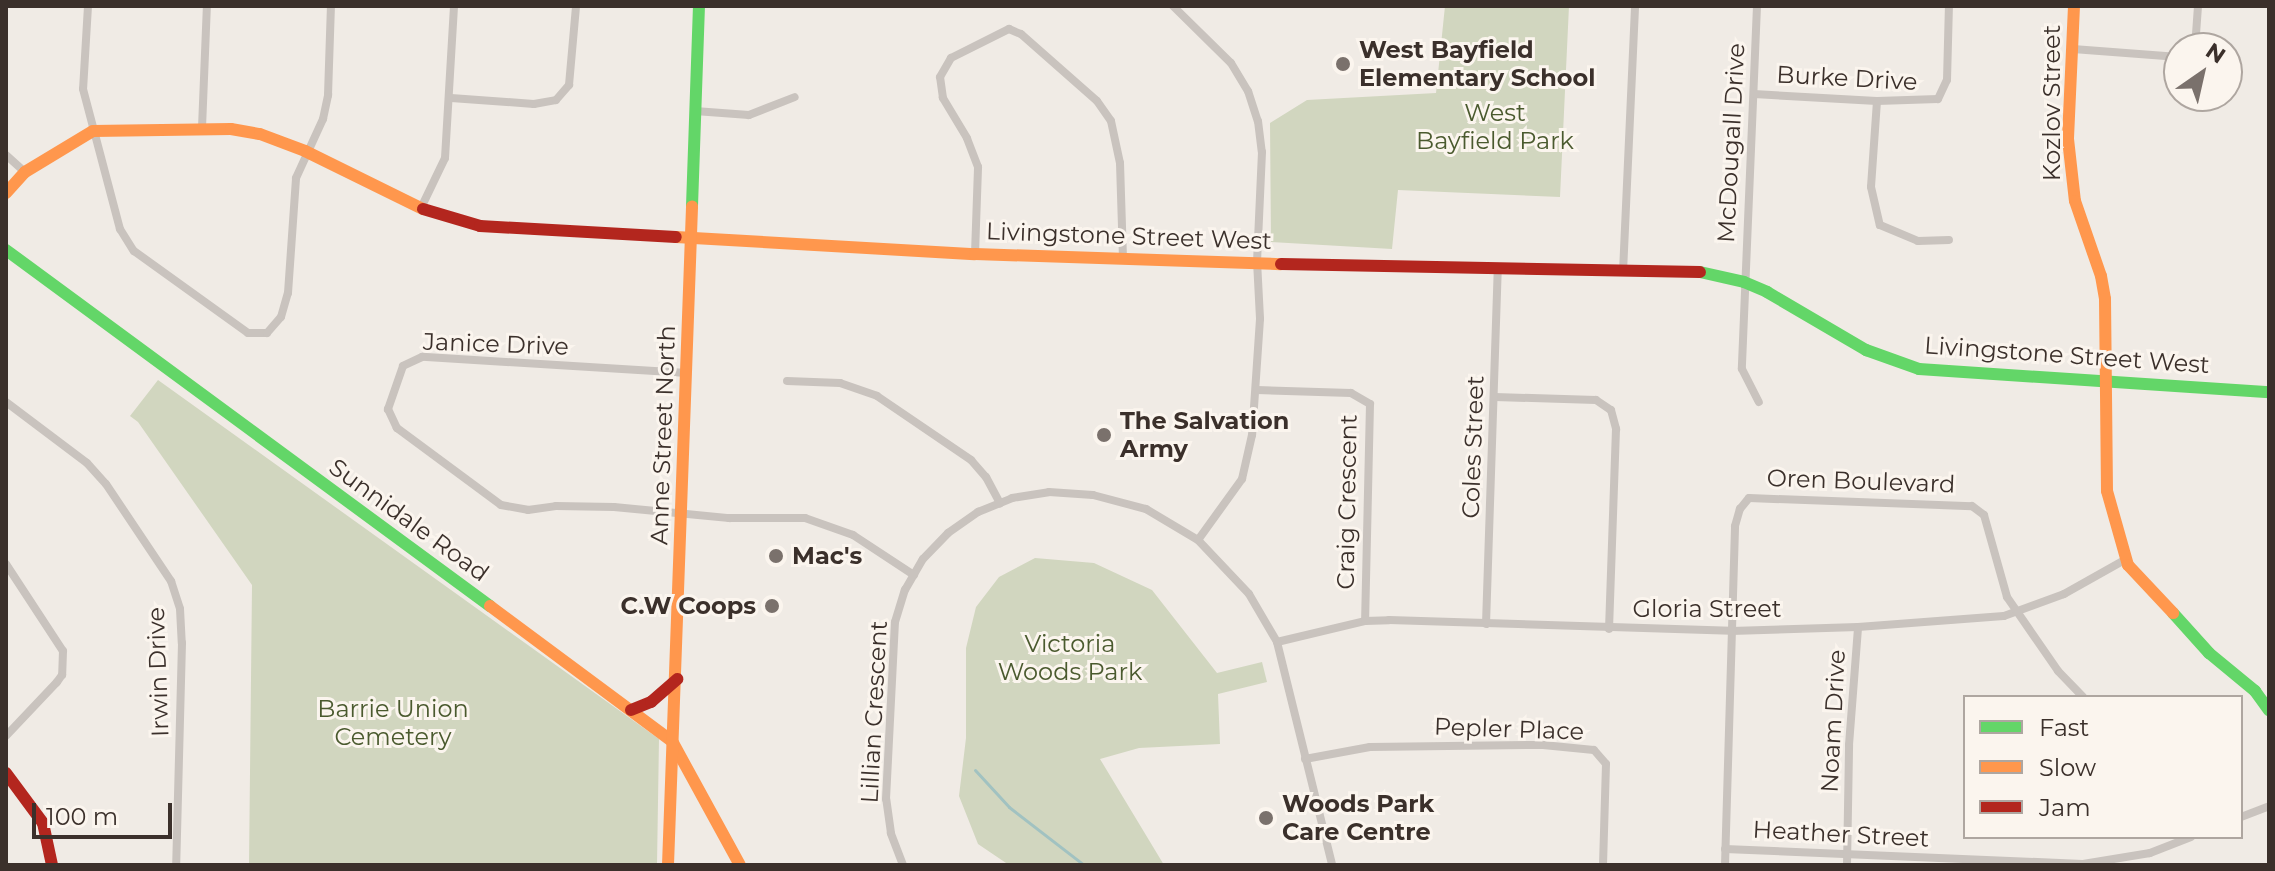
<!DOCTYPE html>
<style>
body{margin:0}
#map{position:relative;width:2275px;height:871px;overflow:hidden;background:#f0ebe5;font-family:Montserrat,sans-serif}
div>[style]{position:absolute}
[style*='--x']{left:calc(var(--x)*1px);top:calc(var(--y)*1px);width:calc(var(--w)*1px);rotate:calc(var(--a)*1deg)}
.green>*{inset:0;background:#d1d6bf}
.stream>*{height:3px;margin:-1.5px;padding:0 1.5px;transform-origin:1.5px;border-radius:1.5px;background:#a1c2c1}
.street>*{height:8px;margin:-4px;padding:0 4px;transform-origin:4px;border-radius:4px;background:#c9c3be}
.fast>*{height:12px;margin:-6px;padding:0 6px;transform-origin:6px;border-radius:6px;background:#63d668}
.slow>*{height:12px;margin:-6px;padding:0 6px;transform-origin:6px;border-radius:6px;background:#ff974d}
.jam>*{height:12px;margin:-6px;padding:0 6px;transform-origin:6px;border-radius:6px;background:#b3261e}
.dots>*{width:22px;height:22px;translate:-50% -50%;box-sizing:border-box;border:4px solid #fbf5ee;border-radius:50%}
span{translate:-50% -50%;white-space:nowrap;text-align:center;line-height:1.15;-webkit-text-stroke:6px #fbf5ee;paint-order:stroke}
.poi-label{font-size:24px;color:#3b302b;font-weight:700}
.left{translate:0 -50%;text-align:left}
.right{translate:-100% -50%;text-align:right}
.street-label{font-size:24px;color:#3b302b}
.park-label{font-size:24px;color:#4a5a2e}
.frame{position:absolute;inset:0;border:8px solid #3b302b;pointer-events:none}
.legend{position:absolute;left:1963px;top:695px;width:280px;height:144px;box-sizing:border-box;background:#fbf5ee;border:2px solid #aea6a0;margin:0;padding:10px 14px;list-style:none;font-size:24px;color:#3b302b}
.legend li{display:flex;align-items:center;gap:16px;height:40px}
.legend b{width:40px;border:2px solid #aea6a0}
.north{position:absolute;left:2163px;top:32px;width:80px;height:80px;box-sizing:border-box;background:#fbf5ee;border:2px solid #aea6a0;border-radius:50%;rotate:34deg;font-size:22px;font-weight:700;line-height:32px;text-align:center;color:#3b302b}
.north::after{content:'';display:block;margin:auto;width:28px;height:36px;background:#7a716c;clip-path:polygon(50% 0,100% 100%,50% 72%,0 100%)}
.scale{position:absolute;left:32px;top:803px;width:140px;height:36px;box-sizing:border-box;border:4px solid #3b302b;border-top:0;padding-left:10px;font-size:24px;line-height:28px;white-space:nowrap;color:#3b302b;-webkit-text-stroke:6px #fbf5ee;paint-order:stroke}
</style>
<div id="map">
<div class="green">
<div style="clip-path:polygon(1445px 6px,1569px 6px,1560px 197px,1398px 190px,1392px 249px,1271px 242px,1270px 123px,1307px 100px,1436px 93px)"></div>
<div style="clip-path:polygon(158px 380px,659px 739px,657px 865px,249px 865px,252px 585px,138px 422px,130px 416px)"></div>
<div style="clip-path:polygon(1035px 558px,1094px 563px,1152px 590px,1217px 673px,1262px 662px,1267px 682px,1218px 694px,1220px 744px,1139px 748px,1100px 759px,1164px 865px,1009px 865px,978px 844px,959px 796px,966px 738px,966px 648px,976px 607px,999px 577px)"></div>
</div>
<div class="stream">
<div style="--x:975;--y:770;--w:50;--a:47.4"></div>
<div style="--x:1009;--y:807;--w:95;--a:37.7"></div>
</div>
<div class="street">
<div style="--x:88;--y:6;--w:83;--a:93.4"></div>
<div style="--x:83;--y:89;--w:145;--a:75.2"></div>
<div style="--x:120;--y:229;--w:26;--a:58"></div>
<div style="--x:134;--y:251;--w:140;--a:35.7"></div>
<div style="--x:248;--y:333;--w:19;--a:0"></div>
<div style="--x:267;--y:333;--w:21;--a:-49"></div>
<div style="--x:281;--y:317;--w:25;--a:-74"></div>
<div style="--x:288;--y:293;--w:115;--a:-86"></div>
<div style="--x:296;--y:178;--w:65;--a:-65.4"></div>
<div style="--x:323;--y:119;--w:25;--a:-78"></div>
<div style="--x:328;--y:95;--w:89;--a:-88.1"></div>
<div style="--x:1173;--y:6;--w:81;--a:44.5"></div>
<div style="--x:1231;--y:63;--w:33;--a:59"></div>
<div style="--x:1248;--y:91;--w:32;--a:72"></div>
<div style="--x:1258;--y:121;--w:31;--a:83"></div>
<div style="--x:1262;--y:152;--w:109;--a:92.6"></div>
<div style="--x:1257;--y:261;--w:58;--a:87"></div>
<div style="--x:1260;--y:319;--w:116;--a:93.9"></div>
<div style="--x:1252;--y:435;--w:45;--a:102.8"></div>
<div style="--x:1242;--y:479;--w:75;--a:125.8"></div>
<div style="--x:1757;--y:6;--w:363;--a:92.4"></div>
<div style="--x:1742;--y:369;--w:37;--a:63"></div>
<div style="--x:2195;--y:48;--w:42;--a:-85.9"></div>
<div style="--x:2073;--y:49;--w:106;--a:4.3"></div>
<div style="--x:1754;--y:94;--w:123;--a:3.3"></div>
<div style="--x:1877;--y:101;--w:61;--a:-1.9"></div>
<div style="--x:1938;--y:99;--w:21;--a:-65"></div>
<div style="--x:1947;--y:80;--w:74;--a:-88.5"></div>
<div style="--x:451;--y:98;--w:83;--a:4.1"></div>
<div style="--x:534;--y:104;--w:22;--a:-10"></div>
<div style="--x:556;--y:100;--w:20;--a:-49"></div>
<div style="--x:569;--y:85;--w:79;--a:-84.9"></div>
<div style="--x:1877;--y:101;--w:86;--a:94"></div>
<div style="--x:1871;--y:187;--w:39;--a:77"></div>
<div style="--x:1880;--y:225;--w:41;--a:22.8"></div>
<div style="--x:1918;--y:241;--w:31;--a:-2"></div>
<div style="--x:695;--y:111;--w:54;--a:4.2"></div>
<div style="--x:749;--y:115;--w:49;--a:-21.4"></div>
<div style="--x:202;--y:128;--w:122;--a:-87.7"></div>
<div style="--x:6;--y:155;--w:25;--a:42"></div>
<div style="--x:421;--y:208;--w:55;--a:-64.4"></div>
<div style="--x:445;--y:158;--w:152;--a:-86.6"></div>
<div style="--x:975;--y:254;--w:87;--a:-88"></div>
<div style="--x:978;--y:167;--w:31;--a:-111"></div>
<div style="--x:967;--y:138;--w:47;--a:-121"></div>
<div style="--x:943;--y:98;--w:21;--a:-98"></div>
<div style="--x:940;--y:77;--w:22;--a:-60"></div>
<div style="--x:951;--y:58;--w:65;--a:-26.6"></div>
<div style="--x:1009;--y:29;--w:13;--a:23"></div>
<div style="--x:1021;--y:34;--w:101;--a:41.4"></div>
<div style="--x:1097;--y:101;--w:24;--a:55"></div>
<div style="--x:1111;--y:121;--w:43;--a:77.9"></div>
<div style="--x:1120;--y:163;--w:94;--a:88.2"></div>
<div style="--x:1623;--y:272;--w:266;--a:-87.4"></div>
<div style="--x:687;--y:373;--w:265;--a:-176.5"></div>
<div style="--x:422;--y:357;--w:21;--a:155"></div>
<div style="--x:403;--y:366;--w:46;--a:109.2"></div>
<div style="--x:388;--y:409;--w:21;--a:65"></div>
<div style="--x:397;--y:428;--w:129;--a:36.5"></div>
<div style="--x:501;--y:505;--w:27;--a:10"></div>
<div style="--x:528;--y:510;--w:28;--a:-8"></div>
<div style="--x:556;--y:506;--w:58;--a:1"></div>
<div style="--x:614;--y:507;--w:116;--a:5.5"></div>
<div style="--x:729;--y:518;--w:76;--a:0"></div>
<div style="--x:805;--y:518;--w:51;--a:19.5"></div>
<div style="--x:853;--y:535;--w:73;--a:33.3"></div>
<div style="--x:787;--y:381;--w:53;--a:2.2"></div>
<div style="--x:840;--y:383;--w:39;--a:19"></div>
<div style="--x:877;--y:396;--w:114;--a:34.2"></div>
<div style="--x:971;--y:460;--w:23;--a:49"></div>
<div style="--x:986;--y:477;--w:30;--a:62"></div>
<div style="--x:1257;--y:390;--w:94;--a:1.8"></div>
<div style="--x:1351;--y:393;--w:22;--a:30"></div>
<div style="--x:1370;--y:404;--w:217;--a:91.3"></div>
<div style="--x:1495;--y:397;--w:101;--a:1.7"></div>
<div style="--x:1596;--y:400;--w:18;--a:34"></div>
<div style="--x:1611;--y:410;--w:20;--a:75"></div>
<div style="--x:1616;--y:429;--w:200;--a:92"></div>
<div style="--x:6;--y:402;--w:101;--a:37"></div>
<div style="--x:87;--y:463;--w:28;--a:48"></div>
<div style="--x:106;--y:484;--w:117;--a:56.2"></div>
<div style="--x:171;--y:581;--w:29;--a:72"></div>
<div style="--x:180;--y:609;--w:34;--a:87"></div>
<div style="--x:182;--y:643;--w:222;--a:91.5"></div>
<div style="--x:6;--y:564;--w:104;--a:56.8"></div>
<div style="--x:63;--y:651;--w:24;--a:92"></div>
<div style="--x:62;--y:675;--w:9;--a:126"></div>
<div style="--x:57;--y:682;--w:74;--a:133.4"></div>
<div style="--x:1486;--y:624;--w:353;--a:-88.1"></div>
<div style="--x:1277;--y:642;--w:90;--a:-13.4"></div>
<div style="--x:1365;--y:621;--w:24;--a:-2"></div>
<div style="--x:1389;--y:620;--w:342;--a:1.8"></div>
<div style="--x:1731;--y:631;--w:127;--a:-1.8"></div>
<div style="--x:1858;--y:627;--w:146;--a:-4.3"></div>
<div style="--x:2004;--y:616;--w:64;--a:-20.1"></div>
<div style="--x:2064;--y:594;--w:71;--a:-29.4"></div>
<div style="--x:1305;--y:759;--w:66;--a:-10.5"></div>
<div style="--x:1370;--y:747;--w:173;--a:-0.7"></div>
<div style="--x:1543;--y:745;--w:51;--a:5.6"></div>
<div style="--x:1594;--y:750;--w:18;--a:49"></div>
<div style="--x:1606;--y:764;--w:101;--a:91.7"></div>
<div style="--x:2241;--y:817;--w:30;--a:-21"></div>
<div style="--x:1725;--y:849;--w:358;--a:2.4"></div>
<div style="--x:2083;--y:864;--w:68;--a:-9.3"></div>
<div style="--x:2150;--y:853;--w:44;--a:-21.3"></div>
<div style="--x:903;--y:865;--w:34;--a:-111"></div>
<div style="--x:891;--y:833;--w:34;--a:-98"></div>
<div style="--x:886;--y:799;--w:177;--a:-87.1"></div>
<div style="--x:895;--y:622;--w:34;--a:-73"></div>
<div style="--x:905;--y:590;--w:36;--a:-60"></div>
<div style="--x:923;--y:559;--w:36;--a:-46"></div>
<div style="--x:948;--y:533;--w:37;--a:-35"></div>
<div style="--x:978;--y:512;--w:37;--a:-22"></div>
<div style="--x:1012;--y:498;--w:37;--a:-9"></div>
<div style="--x:1049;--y:492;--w:44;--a:3.9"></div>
<div style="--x:1093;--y:495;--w:55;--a:14.8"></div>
<div style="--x:1146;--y:509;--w:61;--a:30.8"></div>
<div style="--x:1198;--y:540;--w:74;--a:46.6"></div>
<div style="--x:1249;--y:594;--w:56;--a:59.7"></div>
<div style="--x:1277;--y:642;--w:230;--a:76.1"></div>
<div style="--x:1725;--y:865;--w:339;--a:-88.3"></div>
<div style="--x:1735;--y:526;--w:18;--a:-74"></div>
<div style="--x:1740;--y:509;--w:14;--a:-51"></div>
<div style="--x:1749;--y:498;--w:223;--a:2.1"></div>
<div style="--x:1972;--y:506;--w:15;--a:37"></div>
<div style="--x:1984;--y:515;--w:85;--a:74.3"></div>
<div style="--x:2007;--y:597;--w:90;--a:55.4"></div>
<div style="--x:2058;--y:671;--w:36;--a:46"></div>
<div style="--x:1847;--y:865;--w:120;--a:-89"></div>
<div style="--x:1849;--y:745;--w:118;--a:-85.6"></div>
</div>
<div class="fast">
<div style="--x:692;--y:206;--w:200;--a:-88"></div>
<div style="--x:6;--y:250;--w:601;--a:36.34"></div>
<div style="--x:1700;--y:272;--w:45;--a:12.8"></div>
<div style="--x:1744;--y:282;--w:25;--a:23"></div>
<div style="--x:1767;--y:292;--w:115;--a:30.4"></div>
<div style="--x:1866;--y:350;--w:56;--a:19.7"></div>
<div style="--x:1919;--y:369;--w:351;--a:3.8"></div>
<div style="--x:2173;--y:613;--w:54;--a:48"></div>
<div style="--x:2209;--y:653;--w:60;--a:39.6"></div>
<div style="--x:2255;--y:691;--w:24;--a:54"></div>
</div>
<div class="slow">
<div style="--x:2074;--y:6;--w:133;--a:92.6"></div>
<div style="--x:2068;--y:139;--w:62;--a:83.6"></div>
<div style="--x:2075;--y:201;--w:79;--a:70.9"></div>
<div style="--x:2101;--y:276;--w:23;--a:80"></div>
<div style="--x:2105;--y:299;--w:192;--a:89.4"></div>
<div style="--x:2107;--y:491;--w:77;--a:74.2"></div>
<div style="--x:2128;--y:565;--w:66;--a:46.8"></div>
<div style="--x:6;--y:193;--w:28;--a:-48"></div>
<div style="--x:25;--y:172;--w:79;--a:-31.1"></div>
<div style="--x:93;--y:131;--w:138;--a:-0.8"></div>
<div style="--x:231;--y:129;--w:29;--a:10"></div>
<div style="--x:260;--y:134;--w:48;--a:20.7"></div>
<div style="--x:305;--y:151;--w:131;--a:26.2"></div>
<div style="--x:676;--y:237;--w:299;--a:3.3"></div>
<div style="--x:975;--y:254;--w:306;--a:1.9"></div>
<div style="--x:490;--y:606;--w:227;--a:36.6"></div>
<div style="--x:672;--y:741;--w:141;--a:61.3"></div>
<div style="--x:668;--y:865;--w:659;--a:-87.91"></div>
</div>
<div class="jam">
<div style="--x:423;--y:209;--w:59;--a:16.6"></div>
<div style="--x:480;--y:226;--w:196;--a:3.2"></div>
<div style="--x:1281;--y:264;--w:419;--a:1.1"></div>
<div style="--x:631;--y:710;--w:22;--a:-22"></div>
<div style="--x:651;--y:702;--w:35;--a:-41"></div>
<div style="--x:6;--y:773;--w:62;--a:53.5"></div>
<div style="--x:43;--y:823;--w:43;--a:77.9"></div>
</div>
<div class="dots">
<div style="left:1343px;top:64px;background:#7a716c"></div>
<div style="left:1104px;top:435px;background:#7a716c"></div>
<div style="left:776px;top:556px;background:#7a716c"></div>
<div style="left:772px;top:606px;background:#7a716c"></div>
<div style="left:1266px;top:818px;background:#7a716c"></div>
</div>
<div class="poi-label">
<span class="left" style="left:1359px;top:64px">West Bayfield<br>Elementary School</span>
<span class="left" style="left:1120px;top:435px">The Salvation<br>Army</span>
<span class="left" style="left:792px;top:556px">Mac's</span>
<span class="right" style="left:756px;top:606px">C.W Coops</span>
<span class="left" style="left:1282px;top:818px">Woods Park<br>Care Centre</span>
</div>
<div class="street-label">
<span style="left:1847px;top:78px;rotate:3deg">Burke Drive</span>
<span style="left:2052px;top:103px;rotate:-90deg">Kozlov Street</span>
<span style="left:1731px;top:143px;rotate:-87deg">McDougall Drive</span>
<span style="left:1129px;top:236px;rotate:2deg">Livingstone Street West</span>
<span style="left:496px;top:344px;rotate:2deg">Janice Drive</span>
<span style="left:2067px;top:355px;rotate:4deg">Livingstone Street West</span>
<span style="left:663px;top:435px;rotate:-88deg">Anne Street North</span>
<span style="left:1473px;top:447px;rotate:-88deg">Coles Street</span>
<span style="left:1861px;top:481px;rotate:2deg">Oren Boulevard</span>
<span style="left:1347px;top:502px;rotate:-89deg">Craig Crescent</span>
<span style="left:409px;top:520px;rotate:36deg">Sunnidale Road</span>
<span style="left:1707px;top:609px">Gloria Street</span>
<span style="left:158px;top:672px;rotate:-92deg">Irwin Drive</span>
<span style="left:874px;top:712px;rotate:-87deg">Lillian Crescent</span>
<span style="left:1833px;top:721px;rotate:-87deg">Noam Drive</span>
<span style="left:1509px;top:729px;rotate:2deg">Pepler Place</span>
<span style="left:1841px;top:834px;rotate:3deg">Heather Street</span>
</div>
<div class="park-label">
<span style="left:1495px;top:127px">West<br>Bayfield Park</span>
<span style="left:1070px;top:658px">Victoria<br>Woods Park</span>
<span style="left:393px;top:723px">Barrie Union<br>Cemetery</span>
</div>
<div class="frame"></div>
<ul class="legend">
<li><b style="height:10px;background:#63d668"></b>Fast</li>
<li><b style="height:10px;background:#ff974d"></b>Slow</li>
<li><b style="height:10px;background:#b3261e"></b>Jam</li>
</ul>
<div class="north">N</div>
<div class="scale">100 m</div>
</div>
